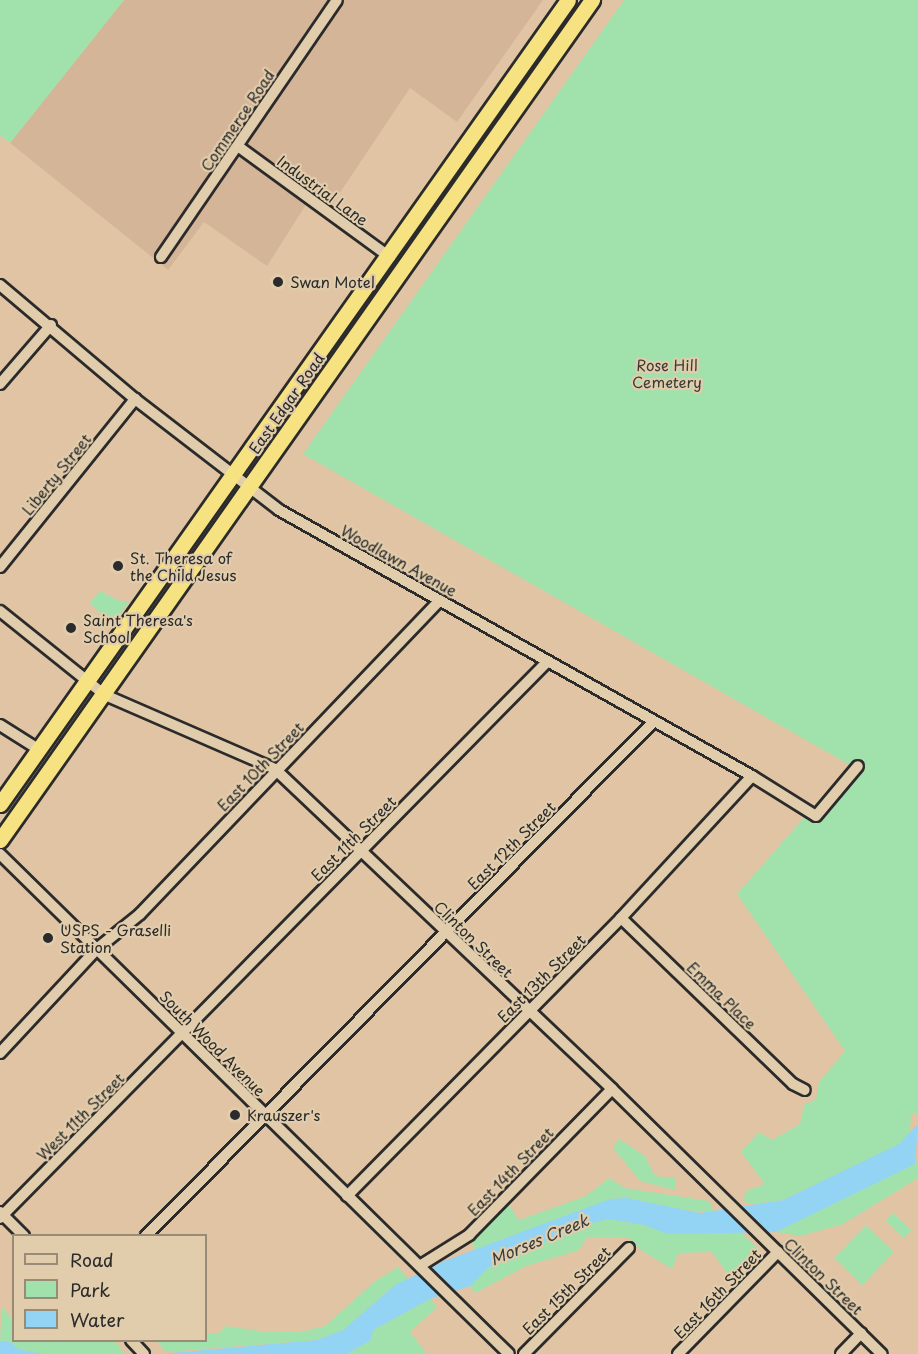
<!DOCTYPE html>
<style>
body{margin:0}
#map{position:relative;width:918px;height:1354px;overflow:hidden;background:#e1c4a3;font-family:"Playpen Sans",sans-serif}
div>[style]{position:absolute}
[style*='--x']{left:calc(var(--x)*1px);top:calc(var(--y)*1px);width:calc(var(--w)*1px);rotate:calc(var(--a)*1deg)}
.built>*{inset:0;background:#d5b597}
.green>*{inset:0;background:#a1e2ac;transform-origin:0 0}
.water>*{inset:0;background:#93d4f4}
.roads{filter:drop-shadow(2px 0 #2b2b2b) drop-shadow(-2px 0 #2b2b2b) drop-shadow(0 2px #2b2b2b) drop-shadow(0 -2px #2b2b2b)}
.minor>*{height:10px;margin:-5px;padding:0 5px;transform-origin:5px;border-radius:5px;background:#e1ccab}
.highway>*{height:15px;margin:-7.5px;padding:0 7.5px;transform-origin:7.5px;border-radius:7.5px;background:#f7e281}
.dots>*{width:16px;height:16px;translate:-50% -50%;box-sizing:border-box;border:3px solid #e1ccab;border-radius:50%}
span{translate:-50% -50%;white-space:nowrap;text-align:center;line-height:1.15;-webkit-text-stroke:4.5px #e1ccab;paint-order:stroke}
.street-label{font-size:15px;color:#2b2b2b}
.poi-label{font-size:15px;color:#2b2b2b}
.left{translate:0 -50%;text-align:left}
.park-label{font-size:15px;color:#373d38}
.water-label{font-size:16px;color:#353c3f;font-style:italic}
.legend{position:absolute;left:12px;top:1234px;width:195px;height:108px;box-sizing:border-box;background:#e1ccab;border:2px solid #988c78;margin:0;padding:8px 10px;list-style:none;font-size:18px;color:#2b2b2b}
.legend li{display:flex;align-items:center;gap:12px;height:30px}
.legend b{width:30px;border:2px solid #988c78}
</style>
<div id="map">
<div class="built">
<div style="clip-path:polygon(124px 0,543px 0,457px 122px,410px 88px,327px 212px,309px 200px,267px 266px,204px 222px,168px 270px,10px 143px)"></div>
</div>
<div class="green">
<div style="clip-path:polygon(0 0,124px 0,10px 143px,0 135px)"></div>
<div style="clip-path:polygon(624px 0,918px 0,918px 1115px,911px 1113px,910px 1133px,900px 1144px,783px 1200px,752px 1204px,743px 1201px,746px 1191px,765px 1184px,741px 1152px,759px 1132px,772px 1140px,800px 1124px,804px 1105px,816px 1099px,819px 1082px,845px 1051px,737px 894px,850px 765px,303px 454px)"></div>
<div style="clip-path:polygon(100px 591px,120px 601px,130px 601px,113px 623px,89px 603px)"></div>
<div style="clip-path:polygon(619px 1139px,645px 1156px,655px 1176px,675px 1178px,675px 1190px,640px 1181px,613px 1148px)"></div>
<div style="clip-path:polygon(918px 1160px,918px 1178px,843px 1224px,800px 1236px,776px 1232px)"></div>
<div style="clip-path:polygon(609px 1178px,625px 1188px,709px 1201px,715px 1213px,673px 1209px,627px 1198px,611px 1199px,475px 1250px,471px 1239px,509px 1205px,519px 1220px,586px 1196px)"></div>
<div style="left:893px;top:1213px;width:25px;height:11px;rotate:43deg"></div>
<div style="clip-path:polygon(608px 1219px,644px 1225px,669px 1234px,741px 1232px,760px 1250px,732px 1280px,712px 1252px,678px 1253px,672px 1269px,641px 1250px,628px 1237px,587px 1237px,579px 1250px,526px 1266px,475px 1293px,470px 1286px,487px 1268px,573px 1228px)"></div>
<div style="left:866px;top:1225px;width:39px;height:46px;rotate:44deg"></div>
<div style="clip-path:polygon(398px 1267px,409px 1280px,395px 1285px,343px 1330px,317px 1340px,166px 1352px,156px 1341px,206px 1340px,206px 1334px,219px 1333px,226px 1326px,267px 1332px,301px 1332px,325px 1326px,375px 1281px)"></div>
<div style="clip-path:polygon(430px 1299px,437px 1307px,410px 1332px,427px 1354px,347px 1354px,371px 1340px,373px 1330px)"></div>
<div style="clip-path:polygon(2px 1307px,13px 1320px,14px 1340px,115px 1341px,125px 1354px,44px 1354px,18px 1349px,9px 1341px,0 1341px)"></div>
</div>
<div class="water">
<div style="clip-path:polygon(918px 1124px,915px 1164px,776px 1232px,668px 1234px,644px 1225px,608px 1219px,573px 1228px,488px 1268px,470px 1286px,430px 1299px,373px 1330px,371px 1340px,347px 1354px,160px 1354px,317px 1340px,343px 1330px,395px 1285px,444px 1261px,610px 1199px,627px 1198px,700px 1213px,783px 1200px,899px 1144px)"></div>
<div style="clip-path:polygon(0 1341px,9px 1341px,18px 1349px,44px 1354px,0 1354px)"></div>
</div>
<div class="roads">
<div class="minor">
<div style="--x:239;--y:147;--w:187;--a:36.1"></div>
<div style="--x:161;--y:257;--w:311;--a:-55.6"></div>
<div style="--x:0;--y:285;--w:177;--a:40.2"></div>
<div style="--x:135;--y:399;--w:182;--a:37.6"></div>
<div style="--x:279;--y:510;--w:543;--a:29.35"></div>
<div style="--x:752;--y:776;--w:75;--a:32"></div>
<div style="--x:816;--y:816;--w:65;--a:-50"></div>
<div style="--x:0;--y:384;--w:78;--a:-49.2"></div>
<div style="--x:0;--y:567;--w:216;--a:-51.2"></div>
<div style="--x:0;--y:611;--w:134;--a:38.7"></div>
<div style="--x:105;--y:695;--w:185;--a:23.5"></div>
<div style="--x:275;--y:769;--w:465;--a:43.5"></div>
<div style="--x:612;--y:1089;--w:378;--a:44.5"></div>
<div style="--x:0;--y:725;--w:45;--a:32.3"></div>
<div style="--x:0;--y:854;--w:713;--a:44.49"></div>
<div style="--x:621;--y:918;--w:239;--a:44"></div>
<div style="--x:793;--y:1084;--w:13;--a:27"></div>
<div style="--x:0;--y:1053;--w:144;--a:-47"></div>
<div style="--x:98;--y:948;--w:54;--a:-39"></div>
<div style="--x:140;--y:914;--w:434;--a:-46.3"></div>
<div style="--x:347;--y:1196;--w:390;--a:-45.4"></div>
<div style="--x:621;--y:918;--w:193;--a:-47.3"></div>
<div style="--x:0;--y:1212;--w:34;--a:45"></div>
<div style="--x:0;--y:1218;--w:780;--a:-45.47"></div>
<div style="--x:146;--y:1236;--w:721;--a:-45.39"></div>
<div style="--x:421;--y:1265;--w:57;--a:-32"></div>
<div style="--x:469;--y:1235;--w:204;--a:-45.6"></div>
<div style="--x:131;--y:1340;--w:19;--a:47"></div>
<div style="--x:524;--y:1354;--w:149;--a:-45.3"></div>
<div style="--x:678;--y:1354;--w:143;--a:-45.6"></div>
<div style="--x:841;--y:1354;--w:29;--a:-46"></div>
</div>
<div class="highway">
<div style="--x:0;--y:804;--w:984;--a:-54.76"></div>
<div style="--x:0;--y:840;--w:1028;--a:-54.83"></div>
</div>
</div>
<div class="dots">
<div style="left:278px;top:282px;background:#2b2b2b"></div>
<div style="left:118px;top:566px;background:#2b2b2b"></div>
<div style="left:71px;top:628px;background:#2b2b2b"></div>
<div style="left:48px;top:938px;background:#2b2b2b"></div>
<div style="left:235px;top:1115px;background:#2b2b2b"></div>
</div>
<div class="street-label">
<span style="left:237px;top:120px;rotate:-56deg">Commerce Road</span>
<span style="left:323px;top:190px;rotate:36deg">Industrial Lane</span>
<span style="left:286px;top:403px;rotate:-55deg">East Edgar Road</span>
<span style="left:56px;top:474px;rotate:-51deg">Liberty Street</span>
<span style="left:399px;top:560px;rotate:29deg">Woodlawn Avenue</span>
<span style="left:260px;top:766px;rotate:-46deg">East 10th Street</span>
<span style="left:353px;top:838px;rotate:-45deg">East 11th Street</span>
<span style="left:511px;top:845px;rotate:-45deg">East 12th Street</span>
<span style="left:474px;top:939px;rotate:44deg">Clinton Street</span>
<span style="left:541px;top:978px;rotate:-45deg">East 13th Street</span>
<span style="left:722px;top:995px;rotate:44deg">Emma Place</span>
<span style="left:213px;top:1043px;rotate:45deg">South Wood Avenue</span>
<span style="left:80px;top:1116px;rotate:-45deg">West 11th Street</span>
<span style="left:510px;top:1171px;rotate:-46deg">East 14th Street</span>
<span style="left:824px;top:1276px;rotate:44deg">Clinton Street</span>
<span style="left:566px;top:1290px;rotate:-45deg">East 15th Street</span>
<span style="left:717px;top:1293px;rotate:-46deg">East 16th Street</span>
</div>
<div class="poi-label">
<span class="left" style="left:290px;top:282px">Swan Motel</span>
<span class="left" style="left:130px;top:566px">St. Theresa of<br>the Child Jesus</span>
<span class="left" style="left:83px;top:628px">Saint Theresa's<br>School</span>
<span class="left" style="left:60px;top:938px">USPS - Graselli<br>Station</span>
<span class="left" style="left:247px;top:1115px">Krauszer's</span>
</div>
<div class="park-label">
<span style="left:667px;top:373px">Rose Hill<br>Cemetery</span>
</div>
<div class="water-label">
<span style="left:539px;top:1239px;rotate:-23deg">Morses Creek</span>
</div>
<ul class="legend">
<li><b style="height:8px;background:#e1ccab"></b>Road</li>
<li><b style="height:16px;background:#a1e2ac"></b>Park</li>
<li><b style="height:16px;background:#93d4f4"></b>Water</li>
</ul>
</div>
